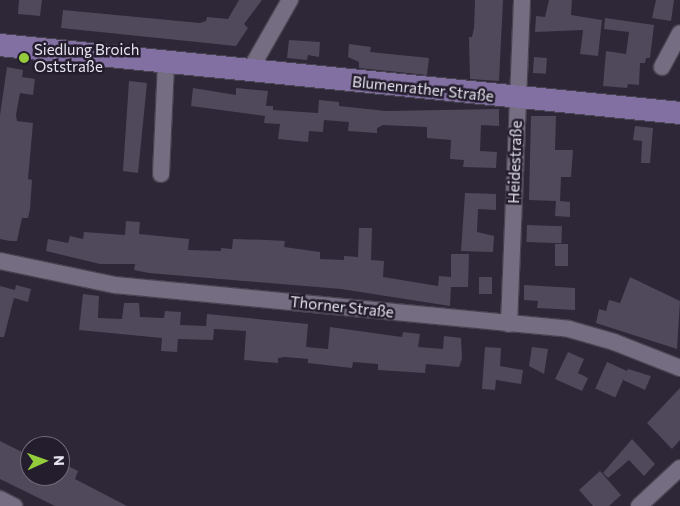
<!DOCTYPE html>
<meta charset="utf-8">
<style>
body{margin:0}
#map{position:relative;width:680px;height:506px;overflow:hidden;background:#2d2737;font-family:Commissioner,sans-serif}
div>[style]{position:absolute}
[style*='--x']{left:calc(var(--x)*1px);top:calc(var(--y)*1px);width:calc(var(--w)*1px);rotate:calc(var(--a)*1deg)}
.building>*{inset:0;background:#50495b;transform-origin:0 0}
.roads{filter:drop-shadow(1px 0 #484350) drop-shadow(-1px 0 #484350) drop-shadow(0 1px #484350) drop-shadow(0 -1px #484350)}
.street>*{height:16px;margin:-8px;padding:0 8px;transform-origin:8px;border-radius:8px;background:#756e82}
.secondary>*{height:22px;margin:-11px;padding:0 11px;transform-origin:11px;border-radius:11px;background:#8370a2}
.dots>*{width:14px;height:14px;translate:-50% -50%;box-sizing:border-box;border:2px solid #231d2d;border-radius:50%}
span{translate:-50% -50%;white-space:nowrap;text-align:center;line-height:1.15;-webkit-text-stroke:5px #231d2d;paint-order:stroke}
.poi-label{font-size:15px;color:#e8e4ef}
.left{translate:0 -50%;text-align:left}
.street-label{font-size:15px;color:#e8e4ef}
.north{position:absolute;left:20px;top:436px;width:50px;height:50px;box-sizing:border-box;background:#231d2d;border:1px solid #726d7b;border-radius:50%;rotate:88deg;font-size:14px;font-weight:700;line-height:20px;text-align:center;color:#e8e4ef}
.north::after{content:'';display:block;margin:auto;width:18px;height:22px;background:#94cc3c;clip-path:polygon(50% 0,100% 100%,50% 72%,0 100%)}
</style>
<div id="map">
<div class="building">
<div style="clip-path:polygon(19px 0,42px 0,40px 16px,18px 14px)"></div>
<div style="clip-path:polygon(239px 0,262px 0,244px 24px,248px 28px,236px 46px,61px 28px,63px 10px,200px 23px,206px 21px,207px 17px,228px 19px)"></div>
<div style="clip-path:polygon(475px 0,503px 0,499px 81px,470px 79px,469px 37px,472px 37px,474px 28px)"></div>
<div style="clip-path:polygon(549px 0,572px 0,571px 15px,602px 20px,598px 56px,580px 54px,583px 30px,535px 32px,536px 16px,545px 17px)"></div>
<div style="clip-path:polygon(656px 0,674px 0,671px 21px,652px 18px)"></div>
<div style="clip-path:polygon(605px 18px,654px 25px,650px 58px,646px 58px,645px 63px,640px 63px,639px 85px,628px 84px,627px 88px,603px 86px,606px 51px,626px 54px,629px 32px,604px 29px)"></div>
<div style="clip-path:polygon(289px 40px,320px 42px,319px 57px,308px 55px,307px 60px,287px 58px)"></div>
<div style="clip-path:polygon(349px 44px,371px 47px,370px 52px,429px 58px,427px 75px,359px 68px,359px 62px,348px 57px)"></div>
<div style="left:534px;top:57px;width:13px;height:16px;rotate:4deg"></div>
<div style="clip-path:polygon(7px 67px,23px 70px,22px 77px,35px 79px,33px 95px,20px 93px,16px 115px,17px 121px,33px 123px,28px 179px,32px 180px,30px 209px,28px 218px,22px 218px,17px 241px,10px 241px,0 239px,0 115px)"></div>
<div style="clip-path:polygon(129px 81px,147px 83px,138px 173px,123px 171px)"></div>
<div style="clip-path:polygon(193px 88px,236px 95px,236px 88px,268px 91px,266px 106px,273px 106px,273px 110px,318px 113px,319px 100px,339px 102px,339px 106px,386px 111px,499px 109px,499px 126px,481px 125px,480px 151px,497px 152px,496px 168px,463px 167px,464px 160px,450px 159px,451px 140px,427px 138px,427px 127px,383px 125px,377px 128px,377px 133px,348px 131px,349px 122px,324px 120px,323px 132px,309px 131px,308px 142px,278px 139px,280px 124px,264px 123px,265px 116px,191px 106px)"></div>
<div style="clip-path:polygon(531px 116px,556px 116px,555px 150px,573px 150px,571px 177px,561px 177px,560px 201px,570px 202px,570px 217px,555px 216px,556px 201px,529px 200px)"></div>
<div style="clip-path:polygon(635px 126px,653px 128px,650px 163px,641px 163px,642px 141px,633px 140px)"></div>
<div style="clip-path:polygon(465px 193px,496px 194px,496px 210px,478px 209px,477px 232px,494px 236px,493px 252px,461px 251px)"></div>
<div style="clip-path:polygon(126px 221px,140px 222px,139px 234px,189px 239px,188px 250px,221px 251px,221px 248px,232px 249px,233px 239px,267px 240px,285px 241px,284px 247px,320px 252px,320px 259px,344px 260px,344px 256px,358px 257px,359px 228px,372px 228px,371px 260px,384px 261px,383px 277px,438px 286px,439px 276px,451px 277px,451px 254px,469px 254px,468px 287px,451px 287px,450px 306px,341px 289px,149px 273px,134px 270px,135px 264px,100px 264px,46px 251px,48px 239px,68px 243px,70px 236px,83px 239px,84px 232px,125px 235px)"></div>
<div style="left:527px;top:225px;width:35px;height:17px;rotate:2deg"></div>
<div style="left:555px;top:244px;width:13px;height:22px"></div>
<div style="left:479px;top:277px;width:13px;height:17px"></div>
<div style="clip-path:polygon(630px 277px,680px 301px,677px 349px,596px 323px,599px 309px,606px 311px,609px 300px,620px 303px)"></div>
<div style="clip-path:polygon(16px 285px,31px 289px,28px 302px,14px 298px,4px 337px,0 337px,0 286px,15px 290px)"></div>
<div style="clip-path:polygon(524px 285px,575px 288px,575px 310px,537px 308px,538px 301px,524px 300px)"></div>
<div style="clip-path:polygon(83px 294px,99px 296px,98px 318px,122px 319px,124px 303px,139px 303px,140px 317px,164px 318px,165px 311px,181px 312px,180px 325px,206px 326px,207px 314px,308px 324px,306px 347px,328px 349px,330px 327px,402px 337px,403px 332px,420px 334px,418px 347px,443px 349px,444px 336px,461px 338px,462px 359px,459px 367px,426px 364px,425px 373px,378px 370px,378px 364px,353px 362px,352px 368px,308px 363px,308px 359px,285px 357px,278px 358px,278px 363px,244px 360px,246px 331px,214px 329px,213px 340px,178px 339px,177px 352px,161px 351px,162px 338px,79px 330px)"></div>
<div style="clip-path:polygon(485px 347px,501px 348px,500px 366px,523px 370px,521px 384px,496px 380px,495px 390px,482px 389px)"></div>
<div style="clip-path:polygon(532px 347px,548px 349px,544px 374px,529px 366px)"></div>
<div style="clip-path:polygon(568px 352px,584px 359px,578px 373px,588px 378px,582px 391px,555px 379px)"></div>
<div style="left:607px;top:362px;width:22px;height:29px;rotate:24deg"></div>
<div style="clip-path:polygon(628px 369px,651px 376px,645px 390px,623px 380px)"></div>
<div style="clip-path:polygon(680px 388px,680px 440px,672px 449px,647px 423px)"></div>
<div style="clip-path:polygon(632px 439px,655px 464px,644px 476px,629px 460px,608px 478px,603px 473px)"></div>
<div style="clip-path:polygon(0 441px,30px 456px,30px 476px,54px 484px,66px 465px,78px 471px,75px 479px,127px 506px,55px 506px,0 479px)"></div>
<div style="clip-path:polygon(600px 471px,621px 495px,609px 506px,593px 506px,579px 490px)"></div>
</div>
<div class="roads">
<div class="street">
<div style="--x:662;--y:67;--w:38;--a:-62"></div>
<div style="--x:250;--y:70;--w:81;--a:-60.3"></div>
<div style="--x:161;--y:174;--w:112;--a:-87.4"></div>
<div style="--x:0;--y:261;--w:117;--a:11.8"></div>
<div style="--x:115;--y:285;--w:456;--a:5.5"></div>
<div style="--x:569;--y:329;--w:47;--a:16.1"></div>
<div style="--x:614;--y:342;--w:71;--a:21.5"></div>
<div style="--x:509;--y:324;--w:324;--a:-87.7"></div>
<div style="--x:0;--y:499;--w:16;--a:27"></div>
<div style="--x:639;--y:506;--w:56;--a:-42.8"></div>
</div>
<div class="secondary">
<div style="--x:0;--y:45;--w:683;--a:5.71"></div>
</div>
</div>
<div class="dots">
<div style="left:24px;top:58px;background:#94cc3c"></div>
</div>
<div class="poi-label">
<span class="left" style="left:34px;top:58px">Siedlung Broich<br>Oststraße</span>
</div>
<div class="street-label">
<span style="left:423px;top:89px;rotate:6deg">Blumenrather Straße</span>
<span style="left:515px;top:162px;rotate:-88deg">Heidestraße</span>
<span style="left:342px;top:307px;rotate:6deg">Thorner Straße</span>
</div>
<div class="north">N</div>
</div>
